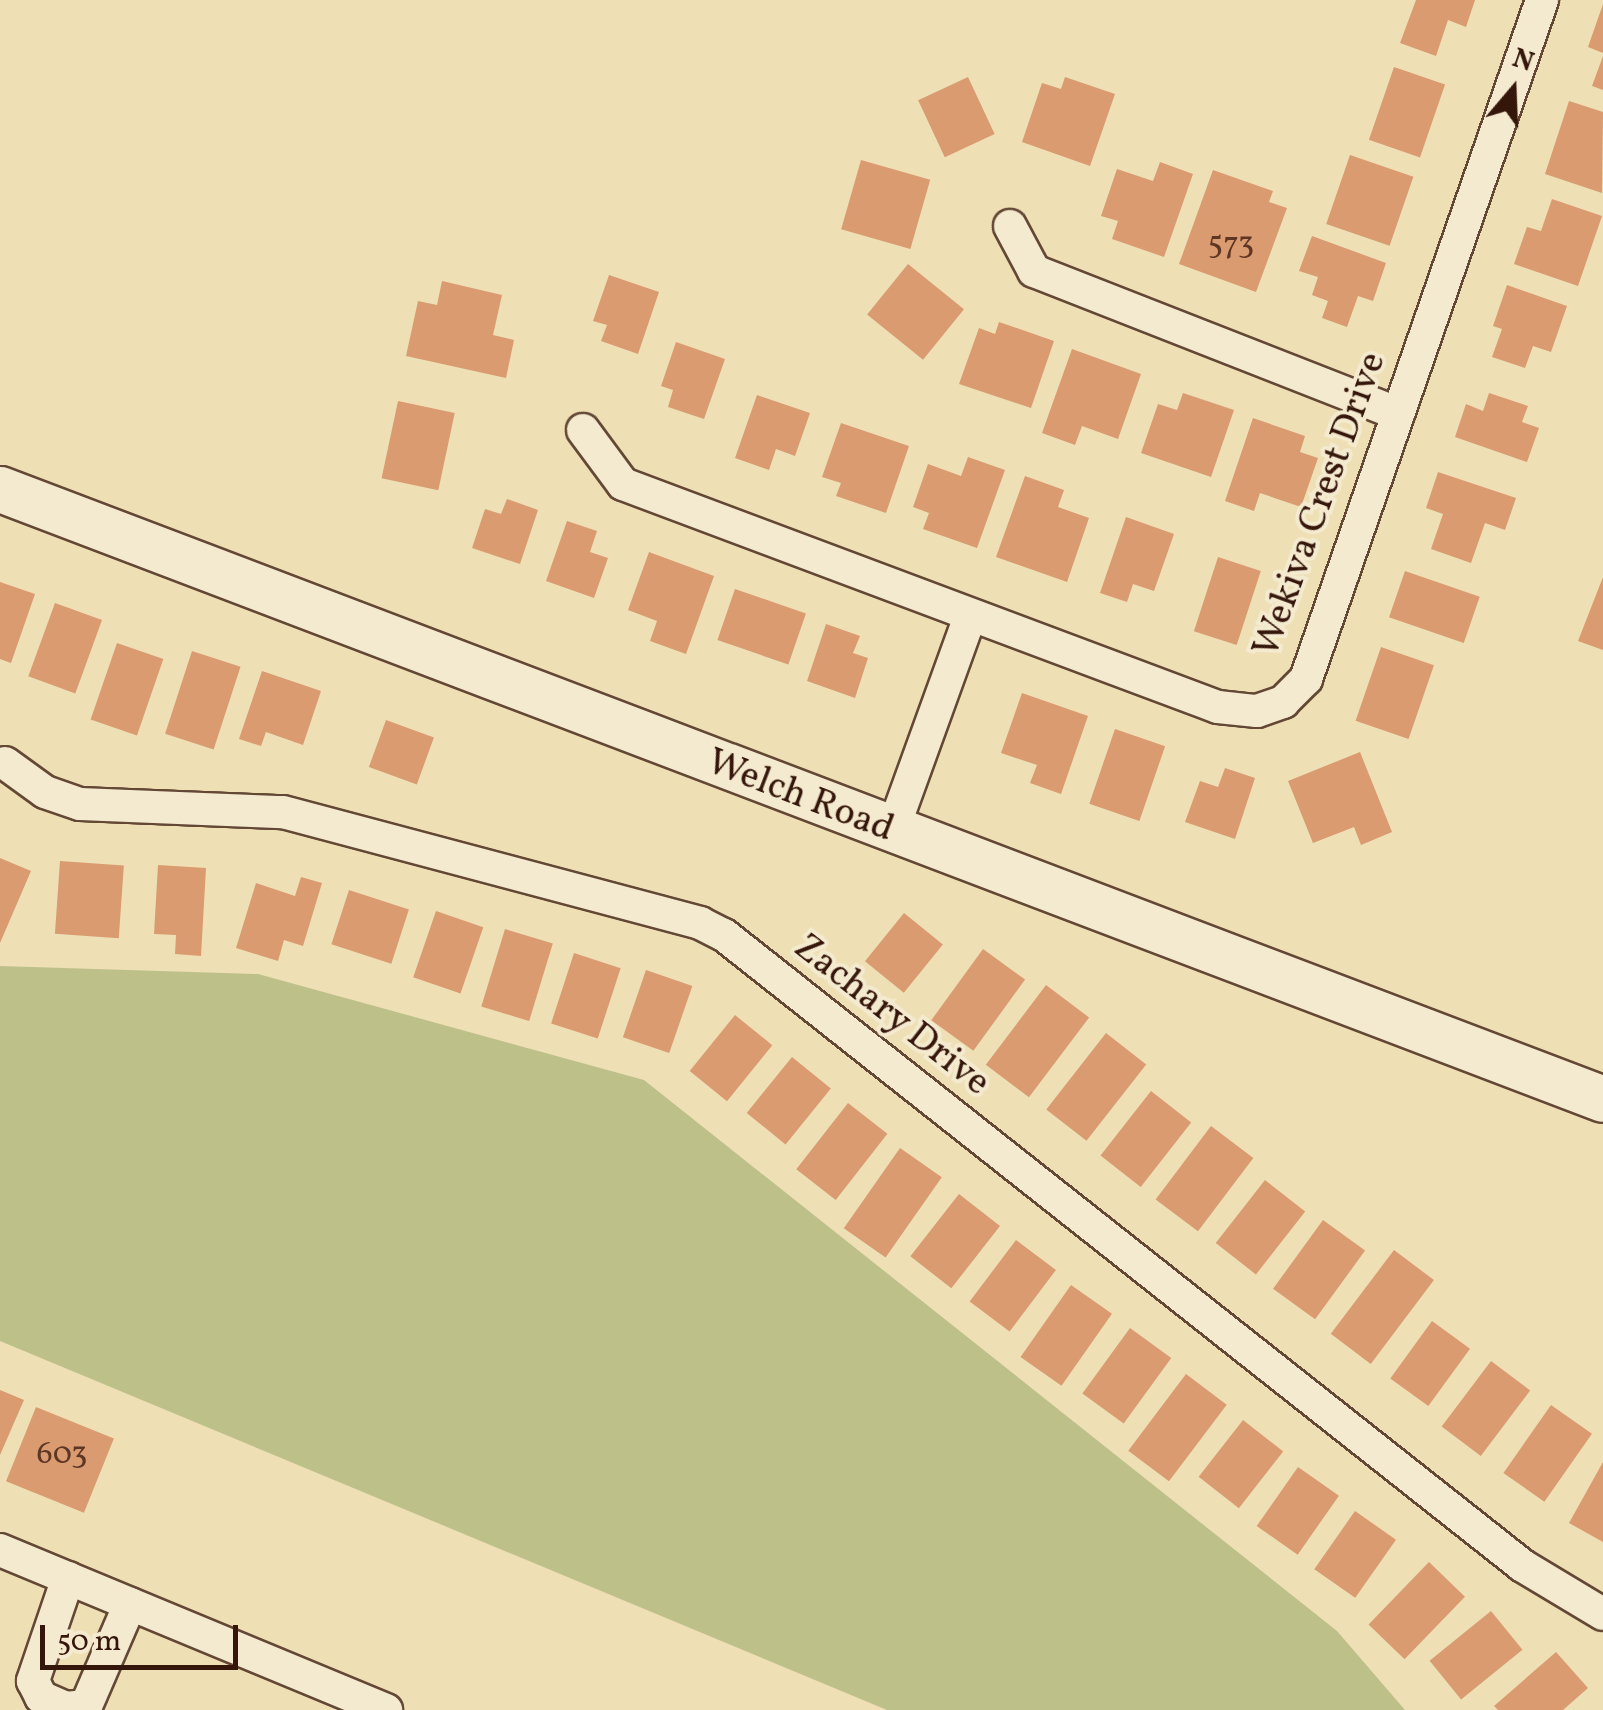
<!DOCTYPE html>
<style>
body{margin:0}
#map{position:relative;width:1603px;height:1710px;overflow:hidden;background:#eedfb5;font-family:Vollkorn,serif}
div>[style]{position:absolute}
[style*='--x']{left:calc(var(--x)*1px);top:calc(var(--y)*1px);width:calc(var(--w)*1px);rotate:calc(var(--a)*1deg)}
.green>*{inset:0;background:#bec08a}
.building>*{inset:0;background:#da9b71;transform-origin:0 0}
.roads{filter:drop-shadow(2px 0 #634835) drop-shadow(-2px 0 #634835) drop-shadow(0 2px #634835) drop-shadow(0 -2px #634835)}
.street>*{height:32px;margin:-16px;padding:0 16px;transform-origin:16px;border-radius:16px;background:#f4eacf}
.secondary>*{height:45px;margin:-22.5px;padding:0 22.5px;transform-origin:22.5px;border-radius:22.5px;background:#f4eacf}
span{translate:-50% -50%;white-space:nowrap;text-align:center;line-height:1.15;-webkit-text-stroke:8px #f4eacf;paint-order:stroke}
.number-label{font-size:32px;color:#5e3724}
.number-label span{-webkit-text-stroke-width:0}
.street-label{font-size:38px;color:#35160a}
.north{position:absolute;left:1463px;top:40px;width:100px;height:100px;-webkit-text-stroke:8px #f4eacf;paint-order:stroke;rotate:19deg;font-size:28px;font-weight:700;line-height:40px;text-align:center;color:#35160a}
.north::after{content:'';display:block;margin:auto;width:35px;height:45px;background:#35160a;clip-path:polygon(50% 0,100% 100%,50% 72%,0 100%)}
.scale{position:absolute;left:40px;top:1625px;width:198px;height:45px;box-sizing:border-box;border:5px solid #35160a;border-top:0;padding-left:12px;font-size:30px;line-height:35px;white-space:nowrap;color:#35160a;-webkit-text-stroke:8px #f4eacf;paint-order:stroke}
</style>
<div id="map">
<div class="green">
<div style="clip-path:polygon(0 966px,258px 974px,644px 1080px,1337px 1631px,1405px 1710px,887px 1710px,0 1341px)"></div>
</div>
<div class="building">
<div style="clip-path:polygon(1416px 0,1475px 0,1466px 27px,1448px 20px,1436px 56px,1400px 43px)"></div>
<div style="clip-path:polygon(1603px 4px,1603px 53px,1588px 47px)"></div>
<div style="clip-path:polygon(1603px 56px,1603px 90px,1592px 86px)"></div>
<div style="left:1394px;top:67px;width:54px;height:77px;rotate:19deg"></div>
<div style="left:968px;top:77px;width:63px;height:55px;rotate:65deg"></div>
<div style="clip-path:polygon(1065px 77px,1115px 94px,1090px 166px,1022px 142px,1042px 83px,1061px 89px)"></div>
<div style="clip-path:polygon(1569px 101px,1603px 112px,1602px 193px,1545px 174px)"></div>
<div style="left:1350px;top:155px;width:67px;height:73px;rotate:19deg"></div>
<div style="left:861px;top:160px;width:72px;height:72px;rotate:16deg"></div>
<div style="clip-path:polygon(1160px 162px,1193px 174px,1164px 257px,1112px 239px,1118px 221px,1101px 216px,1117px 169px,1153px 181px)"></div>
<div style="clip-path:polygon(1213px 170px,1273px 191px,1269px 202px,1287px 208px,1256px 292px,1179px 264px)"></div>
<div style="clip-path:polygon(1552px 199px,1602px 216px,1578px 286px,1514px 264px,1527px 227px,1541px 231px)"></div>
<div style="clip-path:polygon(1312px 236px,1386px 263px,1373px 301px,1358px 296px,1347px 327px,1322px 318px,1328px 301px,1312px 295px,1318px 277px,1299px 271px)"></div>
<div style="left:908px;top:264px;width:72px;height:65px;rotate:39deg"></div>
<div style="clip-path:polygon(609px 275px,659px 292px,638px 354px,601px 341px,607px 325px,593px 321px)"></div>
<div style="clip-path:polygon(442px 281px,502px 295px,493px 335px,514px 340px,506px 378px,406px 356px,418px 301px,437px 305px)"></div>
<div style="clip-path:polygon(1507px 285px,1567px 306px,1551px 352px,1533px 346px,1525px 368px,1492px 357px,1502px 329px,1493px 326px)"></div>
<div style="clip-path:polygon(999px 322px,1054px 341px,1031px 408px,959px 384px,979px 328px,995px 334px)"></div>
<div style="clip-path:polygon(676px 342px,725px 359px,704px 419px,668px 407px,673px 390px,661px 386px)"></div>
<div style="clip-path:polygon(1072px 349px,1141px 374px,1118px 439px,1082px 426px,1075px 445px,1042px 433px)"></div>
<div style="clip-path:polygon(1183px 393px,1234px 410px,1211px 477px,1141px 453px,1158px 404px,1177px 410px)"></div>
<div style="clip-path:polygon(1489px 393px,1528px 406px,1522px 422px,1539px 428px,1527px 462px,1455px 437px,1466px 404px,1483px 411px)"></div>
<div style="clip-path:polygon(757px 395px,810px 413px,795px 456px,776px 449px,769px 470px,735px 458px)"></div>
<div style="left:398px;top:401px;width:58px;height:79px;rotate:12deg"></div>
<div style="clip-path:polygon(1253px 418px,1305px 436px,1300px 452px,1318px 458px,1301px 507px,1260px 493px,1254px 511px,1225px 501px)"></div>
<div style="clip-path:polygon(841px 423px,909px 446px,886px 513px,836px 496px,841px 483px,822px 477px)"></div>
<div style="clip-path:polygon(968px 457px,1005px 470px,977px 548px,923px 529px,929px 513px,913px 507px,928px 464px,961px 476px)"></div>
<div style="clip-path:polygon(1438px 472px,1516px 498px,1505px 530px,1485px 523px,1471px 563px,1431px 549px,1443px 514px,1426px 508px)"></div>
<div style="clip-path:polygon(1025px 476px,1064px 490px,1058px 507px,1089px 518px,1067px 582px,996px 557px)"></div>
<div style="clip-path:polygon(507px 499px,538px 510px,520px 564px,472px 548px,485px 509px,501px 514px)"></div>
<div style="clip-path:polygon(1126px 517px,1174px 534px,1154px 591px,1133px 584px,1127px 602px,1100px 593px)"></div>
<div style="clip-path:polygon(567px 521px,597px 531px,590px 552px,608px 558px,594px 598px,546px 581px)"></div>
<div style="clip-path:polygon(649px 552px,714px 576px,686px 654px,650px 641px,657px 621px,628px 610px)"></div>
<div style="left:1218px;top:557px;width:45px;height:78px;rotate:18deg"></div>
<div style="left:1405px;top:571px;width:79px;height:49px;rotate:19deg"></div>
<div style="clip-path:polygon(1603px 577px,1603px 650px,1578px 641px)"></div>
<div style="clip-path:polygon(0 582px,35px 594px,11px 663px,0 659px)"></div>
<div style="left:735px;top:589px;width:75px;height:54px;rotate:19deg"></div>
<div style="left:55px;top:603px;width:50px;height:78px;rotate:20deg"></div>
<div style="clip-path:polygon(826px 624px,860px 636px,853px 653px,868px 658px,855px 698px,807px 681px)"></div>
<div style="left:117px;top:643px;width:49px;height:81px;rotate:19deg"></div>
<div style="left:1381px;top:647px;width:56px;height:78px;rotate:19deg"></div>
<div style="left:192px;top:651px;width:51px;height:87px;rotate:18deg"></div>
<div style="clip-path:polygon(262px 671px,321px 691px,303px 745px,266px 732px,261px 746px,239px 739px)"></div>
<div style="clip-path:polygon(1022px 693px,1088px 716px,1061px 794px,1030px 783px,1037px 765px,1001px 753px)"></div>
<div style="left:386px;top:720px;width:51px;height:50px;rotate:20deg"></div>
<div style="left:1115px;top:729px;width:53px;height:79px;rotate:19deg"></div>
<div style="clip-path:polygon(1360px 752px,1392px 832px,1361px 845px,1354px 827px,1313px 843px,1288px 781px)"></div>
<div style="clip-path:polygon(1225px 768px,1255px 778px,1235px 839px,1185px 822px,1200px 781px,1218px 787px)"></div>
<div style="clip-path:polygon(0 858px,31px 871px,0 943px)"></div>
<div style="left:60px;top:861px;width:64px;height:73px;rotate:4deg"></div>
<div style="clip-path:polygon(158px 865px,206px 868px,201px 956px,175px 954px,176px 935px,154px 934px)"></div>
<div style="clip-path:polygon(301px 877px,322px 883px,303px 946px,284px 940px,278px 961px,236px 948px,256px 883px,295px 896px)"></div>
<div style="left:349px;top:890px;width:63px;height:57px;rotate:18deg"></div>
<div style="left:436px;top:911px;width:50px;height:70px;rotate:19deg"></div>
<div style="left:904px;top:913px;width:50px;height:62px;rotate:39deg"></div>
<div style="left:505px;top:929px;width:50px;height:81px;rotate:17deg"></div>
<div style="left:983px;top:949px;width:52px;height:88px;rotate:36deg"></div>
<div style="left:574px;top:953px;width:49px;height:74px;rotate:18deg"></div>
<div style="left:646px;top:970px;width:49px;height:71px;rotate:19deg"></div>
<div style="left:1046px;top:985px;width:54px;height:100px;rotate:37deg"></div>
<div style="left:735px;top:1015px;width:48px;height:72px;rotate:39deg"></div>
<div style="left:1106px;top:1033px;width:51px;height:97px;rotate:38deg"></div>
<div style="left:792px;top:1057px;width:50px;height:72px;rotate:39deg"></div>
<div style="left:1151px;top:1091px;width:51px;height:82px;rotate:38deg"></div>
<div style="left:848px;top:1103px;width:50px;height:84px;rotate:38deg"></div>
<div style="left:1211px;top:1126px;width:53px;height:92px;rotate:37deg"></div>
<div style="left:900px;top:1148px;width:51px;height:98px;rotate:35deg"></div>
<div style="left:1265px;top:1180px;width:51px;height:80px;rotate:38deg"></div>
<div style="left:959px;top:1194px;width:52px;height:79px;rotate:38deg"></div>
<div style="left:1323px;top:1220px;width:52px;height:85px;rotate:36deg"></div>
<div style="left:1016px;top:1240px;width:50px;height:77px;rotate:37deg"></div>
<div style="left:1394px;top:1250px;width:50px;height:105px;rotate:37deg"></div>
<div style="left:1071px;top:1285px;width:50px;height:88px;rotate:35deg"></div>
<div style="left:1432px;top:1321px;width:47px;height:71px;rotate:36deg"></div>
<div style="left:1130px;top:1328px;width:51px;height:81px;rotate:36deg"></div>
<div style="left:1491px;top:1361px;width:49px;height:82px;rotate:37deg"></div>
<div style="left:1186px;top:1374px;width:51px;height:96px;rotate:37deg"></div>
<div style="clip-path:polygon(0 1390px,24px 1400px,0 1455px)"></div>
<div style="left:1551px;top:1405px;width:50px;height:83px;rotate:35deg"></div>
<div style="left:36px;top:1407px;width:84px;height:80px;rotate:22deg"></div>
<div style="left:1243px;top:1420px;width:51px;height:72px;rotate:38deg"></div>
<div style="clip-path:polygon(1603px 1462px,1603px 1542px,1569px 1523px)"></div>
<div style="left:1298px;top:1467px;width:50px;height:72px;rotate:35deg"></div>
<div style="left:1355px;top:1511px;width:50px;height:71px;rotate:35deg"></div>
<div style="left:1429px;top:1562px;width:50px;height:87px;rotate:44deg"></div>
<div style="left:1491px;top:1611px;width:50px;height:79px;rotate:51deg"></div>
<div style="clip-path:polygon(1556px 1652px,1588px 1688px,1563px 1710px,1498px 1710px,1494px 1706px)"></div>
</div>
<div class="roads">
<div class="street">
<div style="--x:1010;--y:226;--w:51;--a:61.9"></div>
<div style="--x:1034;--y:271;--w:391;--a:21.4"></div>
<div style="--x:583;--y:430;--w:67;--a:53.5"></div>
<div style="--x:623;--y:484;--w:635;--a:20.55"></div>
<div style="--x:1218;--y:707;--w:39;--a:6"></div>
<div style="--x:1257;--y:711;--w:28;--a:-19"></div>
<div style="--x:1283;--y:702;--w:33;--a:-45"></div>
<div style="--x:1306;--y:679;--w:719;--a:-70.83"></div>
<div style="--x:5;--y:763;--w:49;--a:35.9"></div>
<div style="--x:45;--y:792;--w:37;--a:19"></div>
<div style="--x:80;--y:804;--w:203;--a:2.3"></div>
<div style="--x:283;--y:812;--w:432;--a:14.9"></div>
<div style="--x:700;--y:923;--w:27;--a:27"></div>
<div style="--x:724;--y:935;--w:1018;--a:38.3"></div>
<div style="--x:1523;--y:1566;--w:93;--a:31"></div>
<div style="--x:892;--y:832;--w:229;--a:-70.1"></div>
<div style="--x:0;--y:1550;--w:418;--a:22.5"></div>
<div style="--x:68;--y:1578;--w:109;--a:108.8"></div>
<div style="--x:33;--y:1681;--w:18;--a:63"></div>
<div style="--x:41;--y:1697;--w:27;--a:24"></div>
<div style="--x:66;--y:1708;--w:20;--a:-6"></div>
<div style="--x:86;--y:1706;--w:111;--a:-66.7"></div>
</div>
<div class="secondary">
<div style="--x:0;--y:489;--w:1715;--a:20.83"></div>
</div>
</div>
<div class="number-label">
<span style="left:1231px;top:245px">573</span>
<span style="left:62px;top:1455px">603</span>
</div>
<div class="street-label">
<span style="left:1321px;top:505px;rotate:-70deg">Wekiva Crest Drive</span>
<span style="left:800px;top:797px;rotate:21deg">Welch Road</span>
<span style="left:891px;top:1016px;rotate:38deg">Zachary Drive</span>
</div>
<div class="north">N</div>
<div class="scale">50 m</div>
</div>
